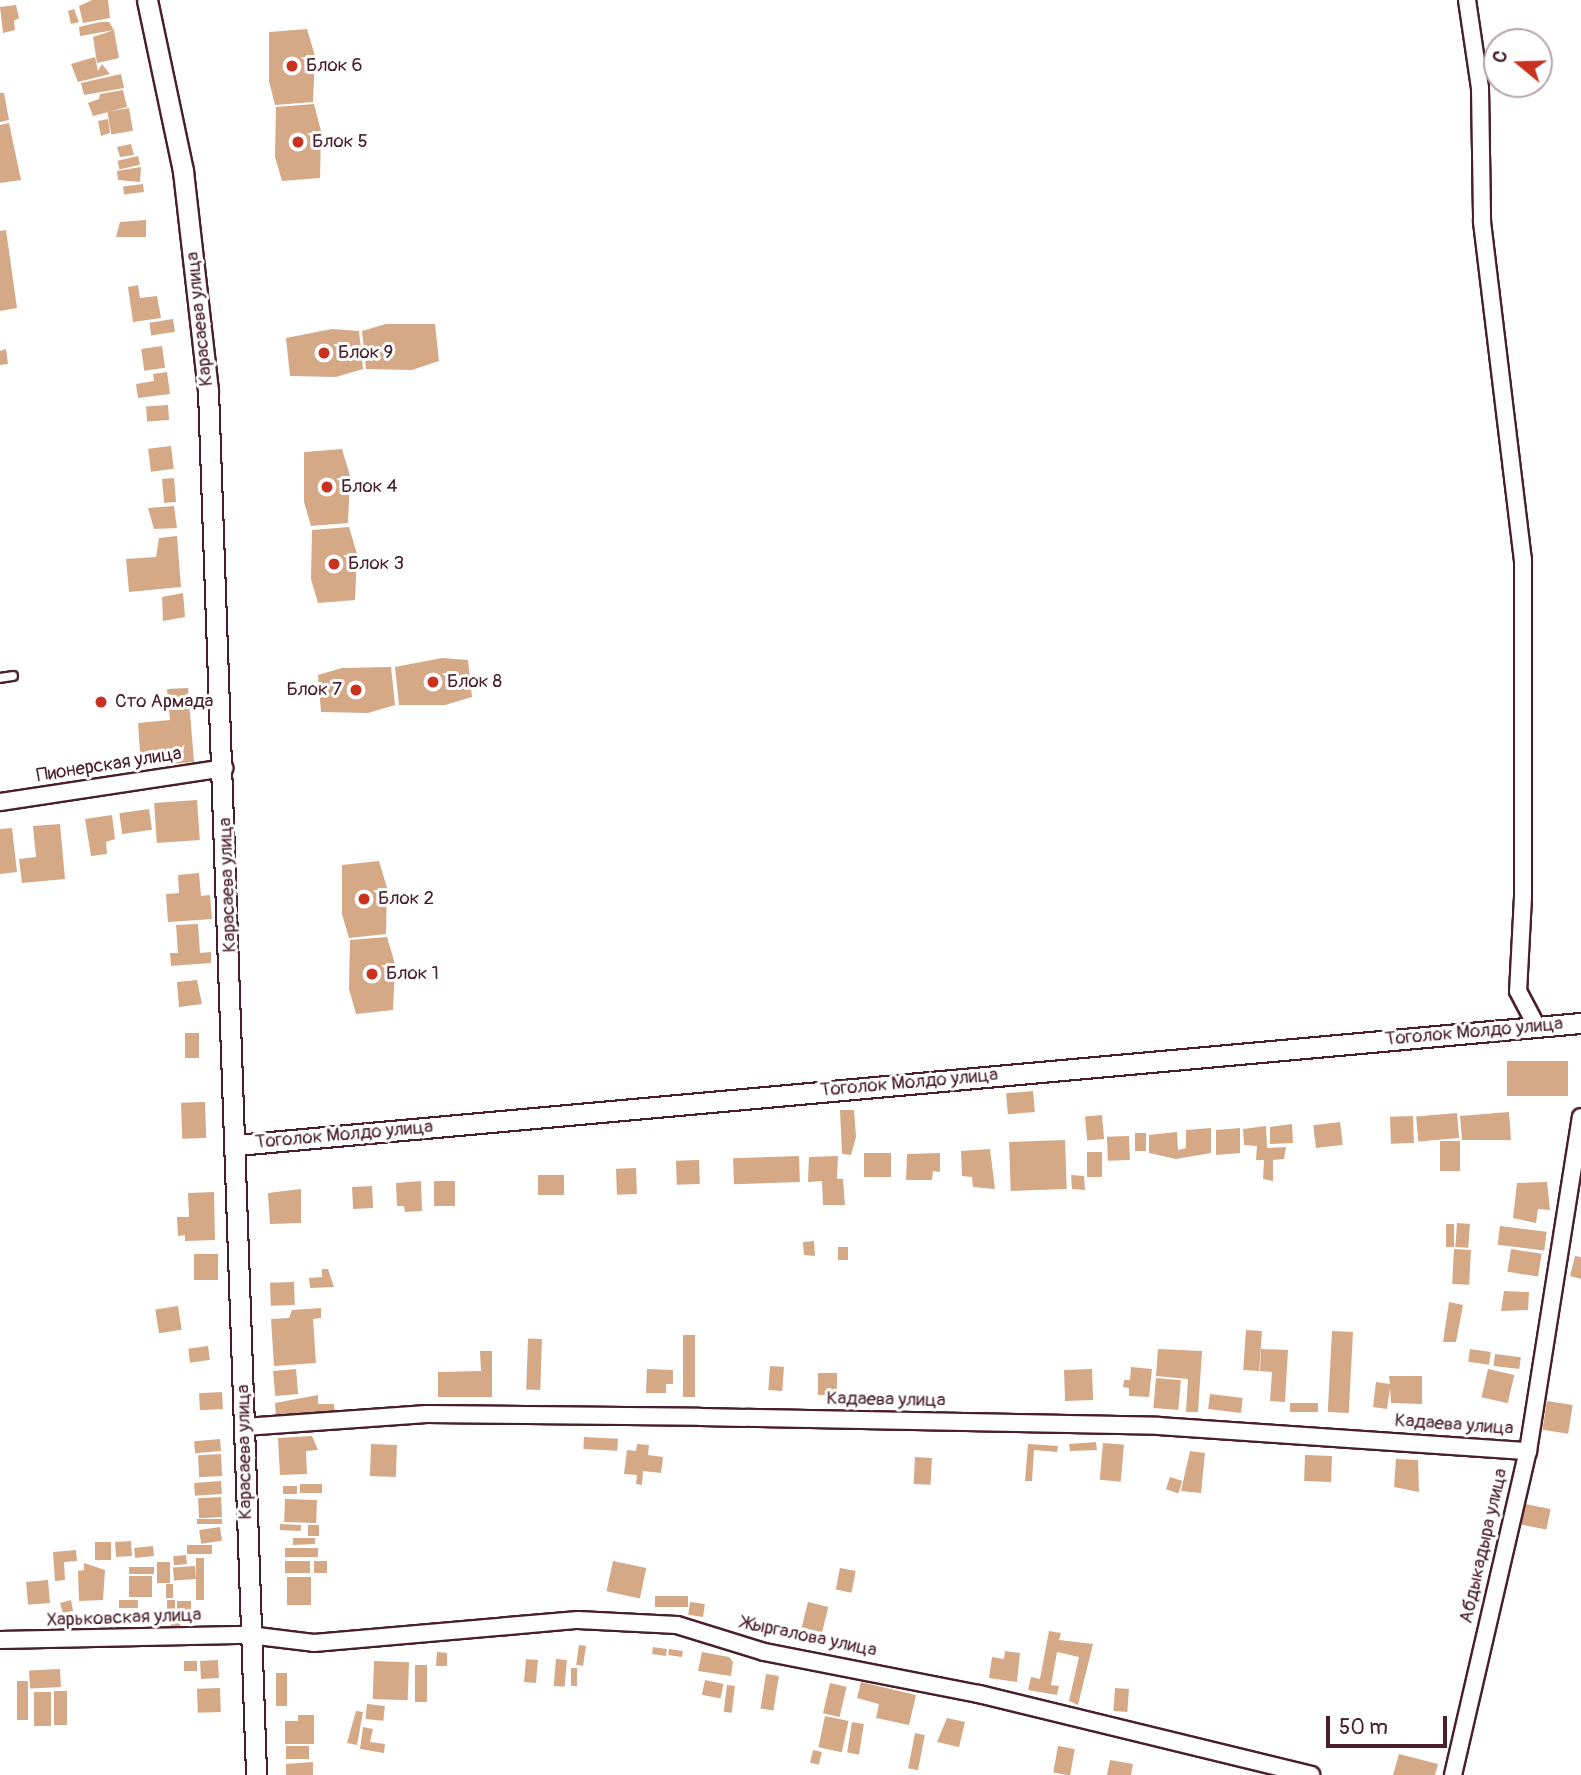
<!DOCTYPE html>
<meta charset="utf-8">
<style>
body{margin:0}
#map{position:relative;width:1581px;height:1775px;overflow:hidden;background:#fff;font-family:Pangolin,sans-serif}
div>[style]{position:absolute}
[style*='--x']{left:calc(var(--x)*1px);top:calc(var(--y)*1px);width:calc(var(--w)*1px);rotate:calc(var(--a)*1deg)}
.building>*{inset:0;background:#d5a886;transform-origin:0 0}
.roads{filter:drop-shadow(2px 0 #4a1f2b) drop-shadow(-2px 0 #4a1f2b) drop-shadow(0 2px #4a1f2b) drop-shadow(0 -2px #4a1f2b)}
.service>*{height:8px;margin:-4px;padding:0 4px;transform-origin:4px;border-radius:4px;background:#fff}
.minor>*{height:16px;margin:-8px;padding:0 8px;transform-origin:8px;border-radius:8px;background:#fff}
.tertiary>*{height:19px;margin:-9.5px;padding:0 9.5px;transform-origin:9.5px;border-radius:9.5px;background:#fff}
.dots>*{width:19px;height:19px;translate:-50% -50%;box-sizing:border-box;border:4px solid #fff;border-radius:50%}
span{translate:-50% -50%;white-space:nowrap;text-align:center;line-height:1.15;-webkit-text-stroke:6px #fff;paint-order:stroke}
.poi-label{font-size:19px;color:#4a1f2b}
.left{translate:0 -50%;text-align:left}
.right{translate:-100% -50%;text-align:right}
.street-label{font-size:19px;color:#4a1f2b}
.north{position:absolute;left:1483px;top:28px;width:70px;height:70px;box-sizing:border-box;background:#fff;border:2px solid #b7a5aa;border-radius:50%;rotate:289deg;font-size:19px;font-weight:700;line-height:28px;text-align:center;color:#4a1f2b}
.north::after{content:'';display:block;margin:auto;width:24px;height:32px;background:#c8321e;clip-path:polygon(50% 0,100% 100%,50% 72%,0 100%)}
.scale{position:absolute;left:1326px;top:1716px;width:121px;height:32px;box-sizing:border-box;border:4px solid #4a1f2b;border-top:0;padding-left:9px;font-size:21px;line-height:24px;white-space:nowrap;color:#4a1f2b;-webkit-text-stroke:5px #fff;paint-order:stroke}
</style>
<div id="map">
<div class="building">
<div style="clip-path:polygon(92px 0,108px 0,110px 18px,83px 23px,79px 6px)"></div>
<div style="clip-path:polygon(16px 5px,19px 18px,14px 21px,15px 30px,3px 33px,0 7px)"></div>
<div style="clip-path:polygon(74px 9px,79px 22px,71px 24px,68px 11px)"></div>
<div style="clip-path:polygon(100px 22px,109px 22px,114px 30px,119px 58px,97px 63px,93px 37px,114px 30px,80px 36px,79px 27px)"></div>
<div style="clip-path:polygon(307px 29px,315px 56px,313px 102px,275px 105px,269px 81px,269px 32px)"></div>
<div style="clip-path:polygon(95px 57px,98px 71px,102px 64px,110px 74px,78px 82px,71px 64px)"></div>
<div style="clip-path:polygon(121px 74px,124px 88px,84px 95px,81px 83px)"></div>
<div style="clip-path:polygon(123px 90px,127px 107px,93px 116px,88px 103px,99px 99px,100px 94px)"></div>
<div style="clip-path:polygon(0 93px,4px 93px,9px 120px,0 122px)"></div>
<div style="clip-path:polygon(314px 104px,321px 131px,320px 178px,282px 181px,275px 157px,276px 107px)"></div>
<div style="left:129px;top:108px;width:23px;height:22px;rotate:80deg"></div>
<div style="clip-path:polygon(108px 119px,110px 133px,101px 136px,98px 121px)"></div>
<div style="clip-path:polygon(9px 123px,21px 180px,0 183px,0 125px)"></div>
<div style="clip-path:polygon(131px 144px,134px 155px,120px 157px,117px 147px)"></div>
<div style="left:138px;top:156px;width:9px;height:21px;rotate:77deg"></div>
<div style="clip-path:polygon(141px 167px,140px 182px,118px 180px,117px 171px)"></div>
<div style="left:143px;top:184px;width:8px;height:20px;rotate:83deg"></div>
<div style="clip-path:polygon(146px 220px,146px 237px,116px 237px,120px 222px)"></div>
<div style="clip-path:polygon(6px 230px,17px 308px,0 311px,0 231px)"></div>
<div style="clip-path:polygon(138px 285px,140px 298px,157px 296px,161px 318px,133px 322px,128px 287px)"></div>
<div style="left:173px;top:319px;width:13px;height:24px;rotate:81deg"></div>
<div style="clip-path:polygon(386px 324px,435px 324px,439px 361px,412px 370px,366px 369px,362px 331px)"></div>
<div style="clip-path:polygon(332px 329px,359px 331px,363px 369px,336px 377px,290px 376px,286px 338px)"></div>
<div style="left:162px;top:346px;width:22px;height:21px;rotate:82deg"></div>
<div style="clip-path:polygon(6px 349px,8px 364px,0 365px,0 351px)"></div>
<div style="clip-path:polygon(167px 372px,170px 394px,138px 398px,136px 384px,154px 381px,153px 374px)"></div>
<div style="left:168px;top:405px;width:15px;height:22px;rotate:86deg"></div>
<div style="left:171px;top:446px;width:23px;height:23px;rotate:83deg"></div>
<div style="clip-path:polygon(342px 449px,350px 476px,348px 523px,311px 526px,304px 502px,304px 452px)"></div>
<div style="left:174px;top:478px;width:24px;height:12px;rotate:85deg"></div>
<div style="clip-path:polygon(174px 506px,177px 528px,154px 529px,148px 508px)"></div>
<div style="clip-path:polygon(349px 527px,357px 554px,355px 600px,318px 603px,311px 579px,312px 530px)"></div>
<div style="clip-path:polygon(177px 536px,181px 587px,129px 592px,126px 559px,156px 557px,159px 538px)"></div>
<div style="clip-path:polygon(183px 593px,185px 617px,163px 621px,162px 597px)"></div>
<div style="clip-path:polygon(442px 658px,468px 660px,472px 697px,445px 705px,399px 705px,395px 667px)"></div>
<div style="clip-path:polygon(391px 667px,395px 705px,368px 713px,321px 712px,318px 675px,342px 668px)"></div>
<div style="clip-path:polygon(188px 688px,194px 762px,141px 766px,138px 723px,170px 720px,167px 689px)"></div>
<div style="left:197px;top:800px;width:40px;height:43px;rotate:86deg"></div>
<div style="left:149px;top:809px;width:21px;height:30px;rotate:82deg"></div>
<div style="clip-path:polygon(112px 815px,115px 839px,106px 842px,107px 854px,91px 856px,85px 819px)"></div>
<div style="clip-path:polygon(60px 824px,65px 879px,22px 883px,19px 859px,36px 857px,33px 826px)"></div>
<div style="clip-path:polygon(12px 828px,17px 872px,0 874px,0 829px)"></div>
<div style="clip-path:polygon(379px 861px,387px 888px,386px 934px,349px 938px,342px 914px,342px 865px)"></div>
<div style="clip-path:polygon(199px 873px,201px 896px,210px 895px,212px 919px,168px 922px,166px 894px,179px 893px,178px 875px)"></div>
<div style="clip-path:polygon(198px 924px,200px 953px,211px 952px,211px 963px,171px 966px,170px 953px,178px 953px,176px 925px)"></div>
<div style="clip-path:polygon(387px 937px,395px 964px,393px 1010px,356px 1014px,349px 989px,350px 940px)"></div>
<div style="clip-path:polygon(197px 980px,202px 1004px,179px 1007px,177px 982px)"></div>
<div style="left:185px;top:1033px;width:14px;height:25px"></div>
<div style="left:1568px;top:1061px;width:35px;height:61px;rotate:90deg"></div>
<div style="left:1033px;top:1091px;width:21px;height:27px;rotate:85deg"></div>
<div style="left:205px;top:1102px;width:36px;height:24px;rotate:88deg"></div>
<div style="clip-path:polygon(840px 1110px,854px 1110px,856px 1137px,851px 1155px,842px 1154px)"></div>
<div style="clip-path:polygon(1509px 1112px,1511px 1140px,1462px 1140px,1460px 1116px)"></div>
<div style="left:1457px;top:1113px;width:25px;height:41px;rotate:85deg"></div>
<div style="left:1102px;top:1115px;width:24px;height:17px;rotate:85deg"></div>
<div style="left:1413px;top:1116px;width:27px;height:23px;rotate:88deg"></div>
<div style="left:1340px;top:1122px;width:23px;height:27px;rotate:83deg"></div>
<div style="clip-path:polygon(1292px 1124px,1293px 1143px,1270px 1144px,1270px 1127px)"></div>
<div style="clip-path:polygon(1266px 1126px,1267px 1148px,1286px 1147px,1284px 1159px,1273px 1160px,1273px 1181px,1263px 1179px,1264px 1160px,1256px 1160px,1257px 1146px,1244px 1145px,1243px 1129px)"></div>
<div style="clip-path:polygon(1211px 1128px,1211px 1153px,1176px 1159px,1149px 1153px,1149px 1135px,1177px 1132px,1178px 1150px,1186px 1148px,1186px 1130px)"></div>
<div style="clip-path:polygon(1240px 1128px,1240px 1153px,1216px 1155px,1216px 1130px)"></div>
<div style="left:1135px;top:1133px;width:11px;height:18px"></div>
<div style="left:1129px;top:1136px;width:24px;height:22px;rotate:88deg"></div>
<div style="left:1065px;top:1140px;width:49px;height:56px;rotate:88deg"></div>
<div style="left:1440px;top:1141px;width:20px;height:30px"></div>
<div style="clip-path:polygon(990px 1149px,995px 1189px,973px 1187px,972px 1177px,962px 1176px,961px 1151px)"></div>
<div style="left:1087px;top:1152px;width:15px;height:25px"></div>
<div style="left:891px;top:1153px;width:24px;height:27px;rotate:90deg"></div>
<div style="clip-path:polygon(940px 1153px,940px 1172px,933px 1171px,932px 1180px,906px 1180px,907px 1154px)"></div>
<div style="left:799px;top:1156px;width:26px;height:66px;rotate:88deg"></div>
<div style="clip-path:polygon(838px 1156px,837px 1179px,843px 1179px,845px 1205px,823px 1205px,822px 1181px,808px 1182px,809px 1157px)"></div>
<div style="left:699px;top:1160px;width:24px;height:23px;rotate:88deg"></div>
<div style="left:636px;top:1168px;width:26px;height:20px;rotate:88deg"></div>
<div style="left:538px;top:1175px;width:26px;height:20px"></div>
<div style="clip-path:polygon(1071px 1175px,1084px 1176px,1085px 1190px,1072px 1189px)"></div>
<div style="clip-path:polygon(421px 1181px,422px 1211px,405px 1212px,404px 1206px,397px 1206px,396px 1183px)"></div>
<div style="left:434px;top:1181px;width:21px;height:25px"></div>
<div style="clip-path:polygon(1547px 1182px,1550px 1210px,1538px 1209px,1536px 1223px,1513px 1218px,1517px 1183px)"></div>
<div style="left:372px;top:1186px;width:22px;height:20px;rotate:87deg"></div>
<div style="clip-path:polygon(301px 1189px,301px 1223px,270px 1224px,268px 1193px)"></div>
<div style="clip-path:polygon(214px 1192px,215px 1240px,185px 1241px,185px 1235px,178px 1236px,177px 1217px,189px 1217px,188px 1193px)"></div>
<div style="left:1457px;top:1223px;width:13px;height:24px;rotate:4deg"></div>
<div style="left:1446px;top:1224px;width:8px;height:23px"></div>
<div style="left:1500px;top:1226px;width:47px;height:19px;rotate:7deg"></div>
<div style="clip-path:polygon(814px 1241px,815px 1256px,804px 1255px,803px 1242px)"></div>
<div style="left:838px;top:1247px;width:10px;height:13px"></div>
<div style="left:1454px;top:1249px;width:17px;height:35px;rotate:3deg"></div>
<div style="left:1511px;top:1249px;width:31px;height:23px;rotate:9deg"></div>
<div style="left:194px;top:1254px;width:24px;height:26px"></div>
<div style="clip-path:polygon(1575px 1256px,1581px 1257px,1581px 1279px,1570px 1276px)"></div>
<div style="clip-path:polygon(322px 1269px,328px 1269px,334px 1287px,310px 1288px,309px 1278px,322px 1277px)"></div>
<div style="left:294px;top:1282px;width:23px;height:24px;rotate:88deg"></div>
<div style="clip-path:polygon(1504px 1291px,1529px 1292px,1528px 1310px,1501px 1311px)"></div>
<div style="clip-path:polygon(1449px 1302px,1463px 1305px,1456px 1342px,1443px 1342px)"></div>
<div style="left:178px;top:1306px;width:24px;height:23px;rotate:81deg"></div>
<div style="clip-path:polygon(321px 1308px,321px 1318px,313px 1319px,316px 1363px,274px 1366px,271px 1319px,289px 1318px,292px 1310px)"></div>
<div style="left:1246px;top:1330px;width:16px;height:40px;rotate:4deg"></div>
<div style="left:1332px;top:1331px;width:21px;height:81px;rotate:3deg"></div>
<div style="left:683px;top:1335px;width:12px;height:62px"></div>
<div style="left:542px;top:1339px;width:51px;height:14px;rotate:92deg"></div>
<div style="left:208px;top:1346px;width:14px;height:20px;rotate:82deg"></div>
<div style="clip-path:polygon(1158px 1349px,1202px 1351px,1198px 1412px,1186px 1412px,1188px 1379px,1156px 1376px)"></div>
<div style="clip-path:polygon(1261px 1349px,1288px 1350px,1285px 1402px,1270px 1401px,1272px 1372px,1260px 1371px)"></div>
<div style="left:1470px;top:1349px;width:21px;height:13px;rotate:8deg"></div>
<div style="clip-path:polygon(480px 1351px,492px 1351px,492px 1397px,438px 1397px,438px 1372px,481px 1371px)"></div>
<div style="left:1495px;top:1354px;width:26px;height:12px;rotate:7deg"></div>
<div style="left:770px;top:1366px;width:14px;height:24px;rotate:4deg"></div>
<div style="clip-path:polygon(1131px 1367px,1152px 1369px,1149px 1397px,1129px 1396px,1129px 1388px,1123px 1387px,1124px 1380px,1130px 1380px)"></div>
<div style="left:296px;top:1369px;width:25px;height:23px;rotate:85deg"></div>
<div style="clip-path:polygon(647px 1369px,673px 1370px,673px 1384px,666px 1384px,666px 1393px,646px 1393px)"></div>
<div style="left:1092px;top:1369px;width:31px;height:28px;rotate:88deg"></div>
<div style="left:1488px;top:1369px;width:27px;height:29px;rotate:13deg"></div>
<div style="left:818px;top:1373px;width:19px;height:22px"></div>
<div style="clip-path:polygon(1389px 1376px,1422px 1376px,1422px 1404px,1391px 1403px,1390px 1388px,1387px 1409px,1373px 1407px,1376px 1382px,1390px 1384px)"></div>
<div style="left:1156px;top:1378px;width:25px;height:30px;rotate:5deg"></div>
<div style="left:222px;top:1392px;width:17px;height:23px;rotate:87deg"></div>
<div style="left:1210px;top:1394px;width:33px;height:15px;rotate:7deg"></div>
<div style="clip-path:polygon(318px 1395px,318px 1404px,334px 1404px,335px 1413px,276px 1416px,275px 1403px)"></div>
<div style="left:1547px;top:1401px;width:26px;height:29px;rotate:9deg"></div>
<div style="left:1290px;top:1403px;width:28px;height:9px"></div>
<div style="clip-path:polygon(312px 1436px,318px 1450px,306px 1451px,307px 1474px,280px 1475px,278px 1438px)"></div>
<div style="left:584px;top:1437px;width:34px;height:12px;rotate:3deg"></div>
<div style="left:220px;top:1439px;width:12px;height:26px;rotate:85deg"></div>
<div style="clip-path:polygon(1096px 1442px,1097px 1450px,1070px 1451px,1069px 1444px)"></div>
<div style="left:1103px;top:1443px;width:21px;height:37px;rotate:5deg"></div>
<div style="left:371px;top:1444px;width:26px;height:32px;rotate:2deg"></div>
<div style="clip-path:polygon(637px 1444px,649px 1445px,648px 1455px,663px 1457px,661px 1473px,643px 1471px,642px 1485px,636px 1484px,637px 1475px,624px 1474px,627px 1450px,636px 1451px)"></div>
<div style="clip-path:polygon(1028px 1444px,1058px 1446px,1057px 1452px,1034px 1450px,1032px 1481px,1025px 1481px)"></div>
<div style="clip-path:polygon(1190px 1451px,1205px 1453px,1201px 1493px,1181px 1491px)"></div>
<div style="left:221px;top:1454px;width:22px;height:23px;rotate:87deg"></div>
<div style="left:1305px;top:1455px;width:27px;height:26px;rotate:2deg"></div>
<div style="left:915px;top:1457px;width:17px;height:27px;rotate:3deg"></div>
<div style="clip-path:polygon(1396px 1459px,1418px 1460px,1419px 1492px,1394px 1487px)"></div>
<div style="left:1170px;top:1477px;width:13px;height:13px;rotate:18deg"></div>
<div style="left:221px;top:1481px;width:13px;height:27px;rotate:86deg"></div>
<div style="left:322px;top:1484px;width:9px;height:22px;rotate:90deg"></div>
<div style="left:283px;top:1486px;width:14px;height:8px"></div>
<div style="left:221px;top:1497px;width:20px;height:23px;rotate:87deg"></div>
<div style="left:285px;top:1499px;width:32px;height:23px;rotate:2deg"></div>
<div style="left:1525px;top:1504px;width:26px;height:21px;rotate:11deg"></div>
<div style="left:222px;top:1519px;width:5px;height:25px;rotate:90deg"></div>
<div style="left:280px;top:1524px;width:21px;height:6px;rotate:3deg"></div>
<div style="left:308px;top:1525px;width:11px;height:11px"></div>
<div style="left:220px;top:1527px;width:14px;height:21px;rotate:82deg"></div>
<div style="clip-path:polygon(293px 1538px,315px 1538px,315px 1544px,293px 1545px)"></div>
<div style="left:131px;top:1541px;width:15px;height:16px;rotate:86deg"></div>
<div style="left:95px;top:1542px;width:16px;height:18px"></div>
<div style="left:212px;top:1545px;width:9px;height:25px;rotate:90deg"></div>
<div style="left:153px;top:1546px;width:10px;height:19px;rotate:84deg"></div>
<div style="left:285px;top:1548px;width:33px;height:9px"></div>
<div style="clip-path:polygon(76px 1550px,77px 1561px,64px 1562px,65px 1580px,55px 1581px,53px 1552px)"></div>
<div style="left:186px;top:1555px;width:9px;height:13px;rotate:84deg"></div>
<div style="left:196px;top:1558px;width:8px;height:42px"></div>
<div style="left:310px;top:1561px;width:12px;height:25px;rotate:90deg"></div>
<div style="left:314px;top:1561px;width:13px;height:12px"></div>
<div style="left:613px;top:1561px;width:34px;height:31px;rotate:12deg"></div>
<div style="left:157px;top:1562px;width:13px;height:21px"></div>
<div style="clip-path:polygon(84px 1563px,105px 1570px,103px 1600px,79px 1601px,78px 1571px,84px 1570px)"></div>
<div style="left:195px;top:1566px;width:13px;height:22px;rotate:86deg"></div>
<div style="left:154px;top:1567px;width:7px;height:25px;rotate:90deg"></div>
<div style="left:840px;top:1568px;width:16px;height:22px;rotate:11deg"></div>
<div style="left:152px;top:1576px;width:21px;height:23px;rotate:90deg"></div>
<div style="left:287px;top:1577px;width:24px;height:28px"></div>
<div style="left:48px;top:1580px;width:23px;height:22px;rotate:85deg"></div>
<div style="left:166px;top:1584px;width:7px;height:14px"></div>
<div style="left:655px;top:1596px;width:33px;height:11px"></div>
<div style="clip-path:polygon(71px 1600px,73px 1611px,63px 1613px,60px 1603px)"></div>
<div style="left:138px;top:1600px;width:8px;height:19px;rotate:90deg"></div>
<div style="left:167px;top:1600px;width:8px;height:15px"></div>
<div style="left:191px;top:1601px;width:11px;height:14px;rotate:90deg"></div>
<div style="left:690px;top:1602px;width:15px;height:13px;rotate:8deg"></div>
<div style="left:808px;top:1602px;width:21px;height:26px;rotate:14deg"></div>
<div style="clip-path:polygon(179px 1617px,181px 1630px,171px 1630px,170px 1618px)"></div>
<div style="clip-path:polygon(1049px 1631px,1061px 1633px,1059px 1640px,1093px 1644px,1078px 1705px,1069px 1701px,1079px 1657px,1057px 1652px,1051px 1685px,1059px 1686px,1057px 1695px,1028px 1690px,1031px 1677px,1040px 1679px)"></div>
<div style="left:579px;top:1645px;width:7px;height:20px;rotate:8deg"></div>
<div style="left:653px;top:1647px;width:14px;height:7px;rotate:8deg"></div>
<div style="left:669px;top:1649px;width:14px;height:6px;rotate:8deg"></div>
<div style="clip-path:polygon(1005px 1651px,1020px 1653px,1017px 1682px,989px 1678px,992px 1657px,1004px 1659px)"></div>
<div style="clip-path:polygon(437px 1652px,447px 1653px,447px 1666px,436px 1666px)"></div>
<div style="clip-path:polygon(702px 1652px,729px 1657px,733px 1662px,731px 1676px,698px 1671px)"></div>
<div style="left:526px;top:1659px;width:12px;height:23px;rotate:5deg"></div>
<div style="left:556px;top:1659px;width:11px;height:27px;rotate:5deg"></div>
<div style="left:218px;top:1660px;width:18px;height:18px;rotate:87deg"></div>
<div style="left:184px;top:1661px;width:13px;height:10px"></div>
<div style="left:374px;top:1661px;width:35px;height:38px;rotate:2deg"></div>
<div style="left:415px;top:1665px;width:12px;height:37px"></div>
<div style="left:571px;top:1668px;width:6px;height:18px"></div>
<div style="left:60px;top:1669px;width:18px;height:31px;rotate:87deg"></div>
<div style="left:276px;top:1673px;width:11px;height:33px"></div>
<div style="left:766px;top:1674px;width:13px;height:35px;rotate:9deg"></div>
<div style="left:705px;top:1680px;width:19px;height:15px;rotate:12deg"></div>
<div style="left:17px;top:1681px;width:11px;height:39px"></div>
<div style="clip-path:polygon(861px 1682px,916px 1695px,909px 1725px,876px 1718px,879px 1704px,857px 1698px)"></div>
<div style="left:830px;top:1683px;width:17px;height:31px;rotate:13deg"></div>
<div style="left:727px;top:1685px;width:8px;height:27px;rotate:7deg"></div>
<div style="left:220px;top:1688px;width:24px;height:23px;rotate:88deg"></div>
<div style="left:1115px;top:1688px;width:14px;height:23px;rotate:4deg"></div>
<div style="left:54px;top:1691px;width:13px;height:34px"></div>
<div style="left:34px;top:1692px;width:17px;height:34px"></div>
<div style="left:367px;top:1704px;width:18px;height:15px;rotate:6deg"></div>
<div style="clip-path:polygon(356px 1711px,363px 1712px,357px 1745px,347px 1743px)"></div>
<div style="clip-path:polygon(298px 1715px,314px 1715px,314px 1744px,285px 1744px,285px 1721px,298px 1721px)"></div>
<div style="left:825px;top:1716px;width:24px;height:32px;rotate:12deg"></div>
<div style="clip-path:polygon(947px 1718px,965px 1722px,959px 1747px,937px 1742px)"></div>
<div style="left:852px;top:1722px;width:12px;height:31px;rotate:9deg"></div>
<div style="clip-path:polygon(363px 1727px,373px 1729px,370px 1742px,385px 1744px,384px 1753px,360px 1749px)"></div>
<div style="left:915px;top:1733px;width:10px;height:36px;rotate:11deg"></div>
<div style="left:309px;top:1746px;width:13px;height:23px;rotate:90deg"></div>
<div style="left:1058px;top:1746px;width:17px;height:27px;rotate:10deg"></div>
<div style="left:813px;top:1750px;width:9px;height:13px;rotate:13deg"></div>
<div style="clip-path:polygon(1399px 1754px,1438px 1764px,1435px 1775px,1393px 1775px)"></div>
<div style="clip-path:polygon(1110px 1760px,1133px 1764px,1131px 1775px,1107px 1775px)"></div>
<div style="clip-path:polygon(313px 1762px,313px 1775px,286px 1775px,286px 1764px)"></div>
</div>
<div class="roads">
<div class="service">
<div style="--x:0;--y:678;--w:13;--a:-9"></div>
</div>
<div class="minor">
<div style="--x:1467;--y:0;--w:89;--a:81.6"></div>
<div style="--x:1480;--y:88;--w:134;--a:89.1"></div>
<div style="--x:1482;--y:222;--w:340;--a:83.1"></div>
<div style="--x:1523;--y:560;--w:337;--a:90"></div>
<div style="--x:1523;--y:897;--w:94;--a:93"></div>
<div style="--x:1518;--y:991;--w:41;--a:62.2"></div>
<div style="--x:0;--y:802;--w:227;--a:-8.6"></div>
<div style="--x:244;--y:1427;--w:183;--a:-4.1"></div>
<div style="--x:427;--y:1414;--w:273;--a:0.6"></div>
<div style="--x:700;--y:1417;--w:459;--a:1.1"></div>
<div style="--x:1159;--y:1426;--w:370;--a:3.9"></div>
<div style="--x:0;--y:1640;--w:249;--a:-1.2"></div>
<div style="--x:249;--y:1635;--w:65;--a:7"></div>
<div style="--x:314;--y:1643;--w:265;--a:-5"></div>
<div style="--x:578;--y:1620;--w:99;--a:2.9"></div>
<div style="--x:677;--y:1625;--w:91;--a:17.2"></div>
<div style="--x:764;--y:1652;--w:219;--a:11.1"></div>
<div style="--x:979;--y:1694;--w:342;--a:13.7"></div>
<div style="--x:1453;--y:1775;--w:333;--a:-77"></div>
<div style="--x:1528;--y:1451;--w:338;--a:-81"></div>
</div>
<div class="tertiary">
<div style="--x:147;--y:0;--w:175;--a:78.1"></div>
<div style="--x:183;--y:171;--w:221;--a:83.5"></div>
<div style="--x:208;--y:391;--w:1385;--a:88.01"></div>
<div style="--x:237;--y:1145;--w:1350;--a:-5.19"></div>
</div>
</div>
<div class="dots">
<div style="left:292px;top:66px;background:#c8321e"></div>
<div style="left:298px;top:142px;background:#c8321e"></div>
<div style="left:324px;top:353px;background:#c8321e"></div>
<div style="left:327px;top:487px;background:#c8321e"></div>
<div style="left:334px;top:564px;background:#c8321e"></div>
<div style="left:433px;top:682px;background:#c8321e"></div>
<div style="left:356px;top:690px;background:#c8321e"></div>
<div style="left:101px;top:702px;background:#c8321e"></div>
<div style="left:364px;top:899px;background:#c8321e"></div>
<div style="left:372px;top:974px;background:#c8321e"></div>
</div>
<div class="poi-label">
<span class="left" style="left:306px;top:66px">Блок 6</span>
<span class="left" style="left:312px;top:142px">Блок 5</span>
<span class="left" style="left:338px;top:353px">Блок 9</span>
<span class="left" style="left:341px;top:487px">Блок 4</span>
<span class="left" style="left:348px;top:564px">Блок 3</span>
<span class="left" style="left:447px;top:682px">Блок 8</span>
<span class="right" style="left:342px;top:690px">Блок 7</span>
<span class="left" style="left:115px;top:702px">Сто Армада</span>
<span class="left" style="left:378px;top:899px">Блок 2</span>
<span class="left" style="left:386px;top:974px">Блок 1</span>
</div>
<div class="street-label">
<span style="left:200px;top:319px;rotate:-96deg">Карасаева улица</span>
<span style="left:109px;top:765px;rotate:-9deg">Пионерская улица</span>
<span style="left:228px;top:885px;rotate:-92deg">Карасаева улица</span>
<span style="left:1474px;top:1032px;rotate:-5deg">Тоголок Молдо улица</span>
<span style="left:909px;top:1083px;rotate:-5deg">Тоголок Молдо улица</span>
<span style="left:344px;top:1135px;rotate:-5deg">Тоголок Молдо улица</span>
<span style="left:886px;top:1400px;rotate:1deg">Кадаева улица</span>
<span style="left:1454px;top:1425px;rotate:4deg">Кадаева улица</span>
<span style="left:245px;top:1452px;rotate:-91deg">Карасаева улица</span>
<span style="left:1484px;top:1546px;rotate:-77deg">Абдыкадыра улица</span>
<span style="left:124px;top:1618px;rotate:-2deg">Харьковская улица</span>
<span style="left:809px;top:1637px;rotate:12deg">Жыргалова улица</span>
</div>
<div class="north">С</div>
<div class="scale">50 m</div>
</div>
